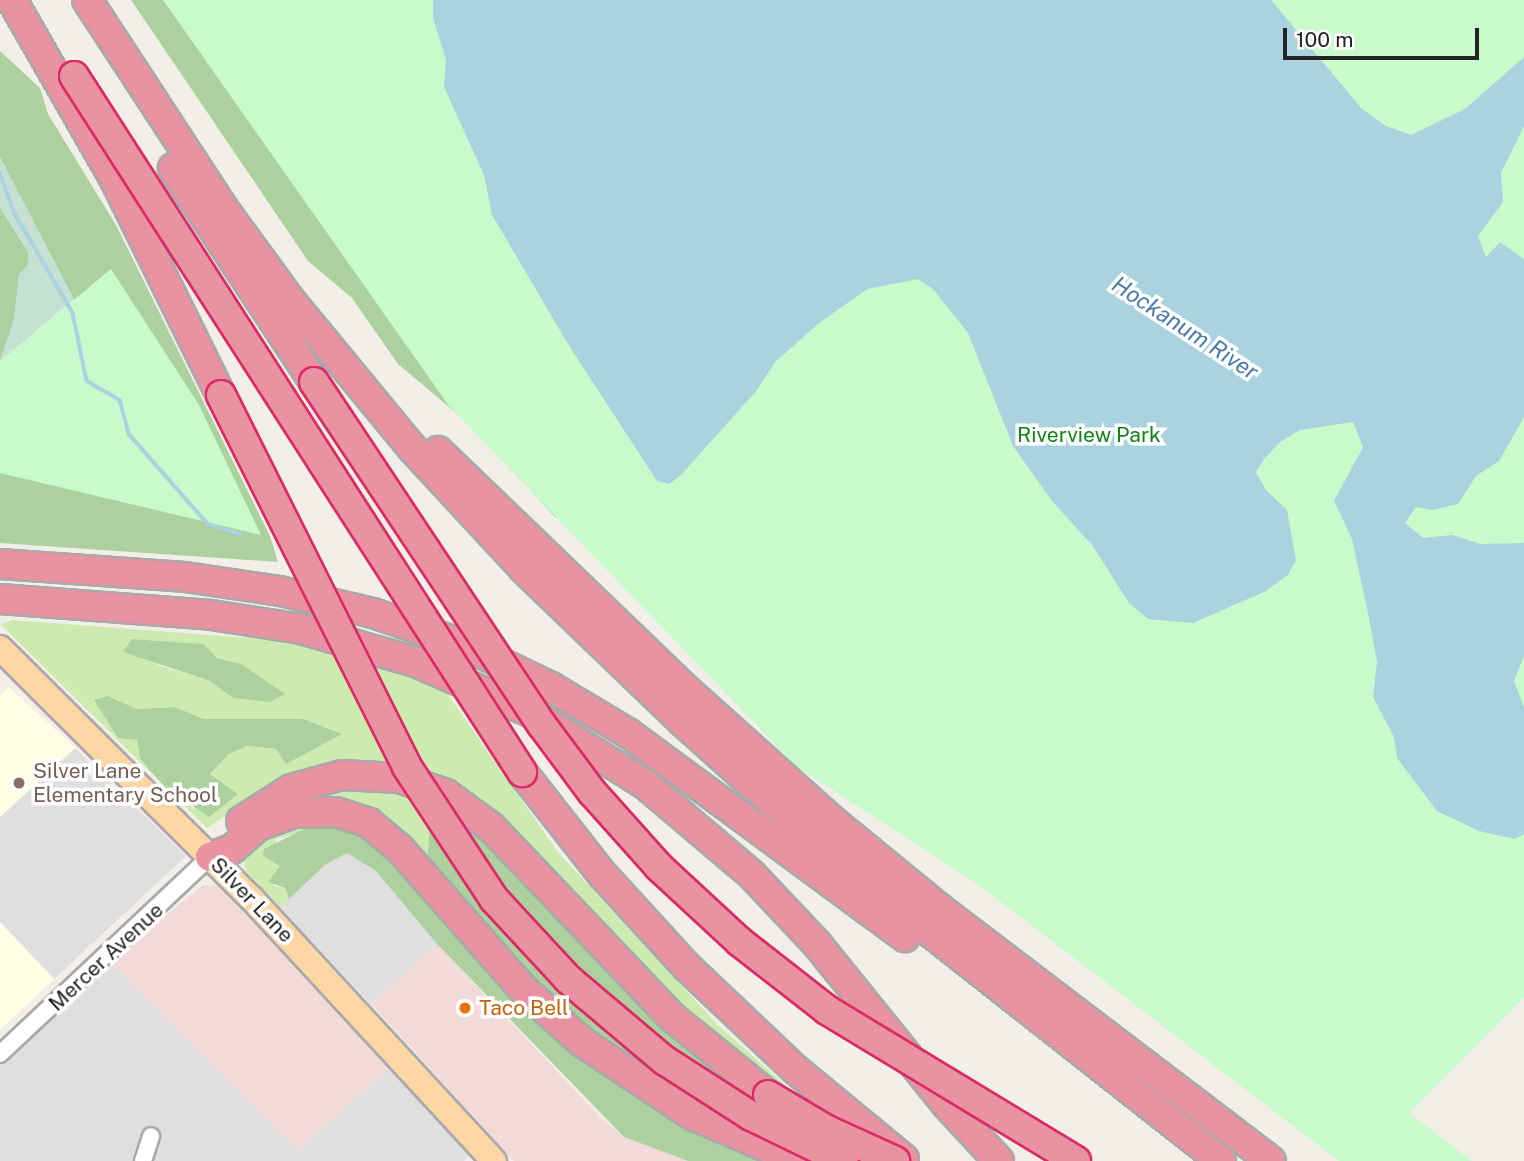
<!DOCTYPE html>
<style>
body{margin:0}
#map{position:relative;width:1524px;height:1161px;overflow:hidden;background:#f2efe9;font-family:"Public Sans",sans-serif}
div>[style]{position:absolute}
[style*='--x']{left:calc(var(--x)*1px);top:calc(var(--y)*1px);width:calc(var(--w)*1px);rotate:calc(var(--a)*1deg)}
.residential>*{inset:0;background:#e0dfdf}
.commercial>*{inset:0;background:#f2dad9}
.education>*{inset:0;background:#ffffe5}
.grass>*{inset:0;background:#cdebb0}
.forest>*{inset:0;background:#add19e}
.wetland>*{inset:0;background:#c6e0d4}
.park>*{inset:0;background:#c8facc}
.water>*{inset:0;background:#aad3df}
.stream>*{height:3.5px;margin:-1.75px;padding:0 1.75px;transform-origin:1.75px;border-radius:1.75px;background:#aad3df}
.roads{filter:drop-shadow(2px 0 #a9a9a9) drop-shadow(-2px 0 #a9a9a9) drop-shadow(0 2px #a9a9a9) drop-shadow(0 -2px #a9a9a9)}
.street>*{height:16px;margin:-8px;padding:0 8px;transform-origin:8px;border-radius:8px;background:#fff}
.primary>*{height:24px;margin:-12px;padding:0 12px;transform-origin:12px;border-radius:12px;background:#fcd6a4}
.highway>*{height:28px;margin:-14px;padding:0 14px;transform-origin:14px;border-radius:14px;background:#e892a2}
.bridges{filter:drop-shadow(2px 0 #dc2a67) drop-shadow(-2px 0 #dc2a67) drop-shadow(0 2px #dc2a67) drop-shadow(0 -2px #dc2a67)}
.highway-bridge>*{height:28px;margin:-14px;padding:0 14px;transform-origin:14px;border-radius:14px;background:#e892a2}
.dots>*{width:19px;height:19px;translate:-50% -50%;box-sizing:border-box;border:4px solid #fff;border-radius:50%}
span{translate:-50% -50%;white-space:nowrap;text-align:center;line-height:1.15;-webkit-text-stroke:7px #fff;paint-order:stroke}
.park-label{font-size:21px;color:#0c8416}
.education-label{font-size:21px;color:#785e54}
.left{translate:0 -50%;text-align:left}
.street-label{font-size:21px;color:#222}
.food-label{font-size:21px;color:#c56008}
.water-label{font-size:23px;color:#4a7aab;font-style:italic}
.scale{position:absolute;left:1283px;top:28px;width:196px;height:32px;box-sizing:border-box;border:4px solid #222;border-top:0;padding-left:9px;font-size:21px;line-height:24px;white-space:nowrap;color:#222;-webkit-text-stroke:5px #fff;paint-order:stroke}
</style>
<div id="map">
<div class="residential">
<div style="clip-path:polygon(75px 748px,186px 856px,54px 979px,0 922px,0 817px)"></div>
<div style="clip-path:polygon(347px 853px,376px 871px,437px 944px,371px 1004px,279px 908px,325px 865px)"></div>
<div style="clip-path:polygon(110px 962px,297px 1151px,395px 1063px,475px 1150px,464px 1161px,0 1161px,0 1066px)"></div>
</div>
<div class="commercial">
<div style="clip-path:polygon(203px 885px,218px 886px,395px 1063px,297px 1151px,110px 962px)"></div>
<div style="clip-path:polygon(437px 944px,600px 1117px,624px 1137px,688px 1161px,514px 1161px,371px 1004px)"></div>
</div>
<div class="education">
<div style="clip-path:polygon(9px 687px,75px 748px,0 817px,0 695px)"></div>
<div style="clip-path:polygon(0 922px,54px 979px,0 1030px)"></div>
</div>
<div class="grass">
<div style="clip-path:polygon(evenodd,13px 620px,276px 640px,339px 654px,397px 771px,294px 778px,257px 794px,207px 828px,0 624px,13px 620px,132px 639px,204px 644px,217px 658px,241px 664px,233px 698px,210px 681px,158px 665px,132px 639px,13px 620px,108px 696px,137px 709px,175px 707px,204px 719px,303px 719px,286px 764px,277px 749px,247px 746px,229px 754px,210px 774px,238px 794px,194px 809px,140px 760px,137px 740px,108px 696px)"></div>
<div style="clip-path:polygon(363px 661px,445px 690px,557px 851px,718px 1025px,821px 1117px,773px 1088px,422px 775px)"></div>
<div style="clip-path:polygon(319px 787px,408px 790px,430px 826px,427px 860px,323px 800px)"></div>
<div style="clip-path:polygon(325px 819px,310px 830px,276px 839px,280px 866px,273px 886px,285px 888px,289px 899px,280px 907px,246px 871px,243px 857px,263px 832px)"></div>
</div>
<div class="forest">
<div style="clip-path:polygon(131px 0,281px 0,564px 522px,555px 517px,474px 428px,398px 364px,352px 298px,308px 261px)"></div>
<div style="clip-path:polygon(0 51px,40px 88px,48px 114px,116px 225px,270px 536px,278px 562px,0 543px,0 379px,113px 378px,0 157px)"></div>
<div style="clip-path:polygon(0 207px,28px 252px,28px 265px,19px 275px,14px 320px,0 362px)"></div>
<div style="clip-path:polygon(132px 639px,204px 644px,217px 658px,241px 664px,285px 694px,270px 702px,233px 698px,210px 681px,123px 652px)"></div>
<div style="clip-path:polygon(108px 696px,137px 709px,175px 707px,204px 719px,303px 719px,342px 734px,286px 764px,276px 749px,247px 746px,229px 754px,210px 774px,238px 794px,209px 817px,166px 788px,140px 759px,137px 740px,118px 738px,94px 700px)"></div>
<div style="clip-path:polygon(452px 808px,834px 1147px,752px 1107px,618px 1014px,477px 861px)"></div>
<div style="clip-path:polygon(324px 819px,367px 830px,505px 983px,771px 1161px,688px 1161px,624px 1137px,437px 944px,376px 871px,347px 853px,325px 865px,289px 899px,285px 888px,268px 882px,280px 866px,263px 856px,264px 849px)"></div>
<div style="clip-path:polygon(430px 826px,672px 1079px,651px 1074px,554px 1006px,427px 860px)"></div>
</div>
<div class="wetland">
<div style="clip-path:polygon(0 157px,74px 299px,0 362px,14px 320px,19px 275px,28px 265px,28px 252px,0 207px)"></div>
</div>
<div class="park">
<div style="clip-path:polygon(163px 0,1524px 0,1524px 997px,1409px 1113px,1472px 1161px,1339px 1161px,980px 886px,796px 766px,449px 406px)"></div>
<div style="clip-path:polygon(111px 269px,199px 405px,261px 535px,0 473px,0 361px)"></div>
</div>
<div class="water">
<div style="clip-path:polygon(433px 0,1271px 0,1361px 108px,1386px 126px,1411px 135px,1465px 109px,1524px 57px,1524px 126px,1501px 173px,1503px 202px,1478px 236px,1486px 257px,1500px 242px,1524px 259px,1524px 417px,1499px 461px,1476px 476px,1458px 504px,1433px 510px,1416px 507px,1405px 523px,1423px 538px,1452px 535px,1481px 544px,1524px 543px,1524px 656px,1514px 681px,1524px 707px,1524px 834px,1515px 839px,1479px 831px,1437px 811px,1397px 758px,1394px 737px,1373px 697px,1377px 662px,1369px 618px,1352px 539px,1334px 501px,1363px 447px,1353px 422px,1300px 430px,1280px 442px,1264px 459px,1256px 472px,1266px 490px,1287px 510px,1296px 560px,1288px 575px,1264px 592px,1193px 623px,1148px 619px,1129px 603px,1092px 545px,1052px 501px,1013px 446px,968px 333px,933px 289px,918px 279px,867px 289px,818px 324px,775px 362px,757px 390px,681px 475px,669px 484px,657px 481px,568px 344px,492px 215px,484px 175px,444px 87px,446px 60px,433px 18px)"></div>
</div>
<div class="stream">
<div style="--x:0;--y:173;--w:41;--a:70.3"></div>
<div style="--x:14;--y:212;--w:117;--a:59.7"></div>
<div style="--x:73;--y:313;--w:69;--a:78.4"></div>
<div style="--x:87;--y:381;--w:38;--a:30"></div>
<div style="--x:120;--y:400;--w:35;--a:75"></div>
<div style="--x:129;--y:434;--w:120;--a:48.7"></div>
<div style="--x:208;--y:524;--w:34;--a:17"></div>
</div>
<div class="roads">
<div class="street">
<div style="--x:0;--y:1054;--w:288;--a:-43.2"></div>
<div style="--x:143;--y:1161;--w:26;--a:-72"></div>
</div>
<div class="primary">
<div style="--x:0;--y:648;--w:356;--a:44.9"></div>
<div style="--x:252;--y:899;--w:357;--a:47.3"></div>
</div>
<div class="highway">
<div style="--x:12;--y:0;--w:205;--a:60.2"></div>
<div style="--x:114;--y:178;--w:242;--a:63.8"></div>
<div style="--x:87;--y:0;--w:249;--a:56.8"></div>
<div style="--x:223;--y:208;--w:114;--a:53.9"></div>
<div style="--x:290;--y:300;--w:192;--a:50.5"></div>
<div style="--x:412;--y:448;--w:165;--a:47.2"></div>
<div style="--x:524;--y:569;--w:221;--a:43.9"></div>
<div style="--x:683;--y:722;--w:193;--a:41.9"></div>
<div style="--x:827;--y:851;--w:501;--a:38.2"></div>
<div style="--x:173;--y:168;--w:256;--a:56.6"></div>
<div style="--x:438;--y:451;--w:337;--a:43.9"></div>
<div style="--x:681;--y:685;--w:199;--a:41.9"></div>
<div style="--x:829;--y:818;--w:142;--a:39.3"></div>
<div style="--x:939;--y:908;--w:417;--a:37.3"></div>
<div style="--x:0;--y:564;--w:185;--a:4"></div>
<div style="--x:185;--y:577;--w:96;--a:8.4"></div>
<div style="--x:280;--y:591;--w:96;--a:13.3"></div>
<div style="--x:373;--y:613;--w:94;--a:19.2"></div>
<div style="--x:462;--y:644;--w:99;--a:25.8"></div>
<div style="--x:551;--y:687;--w:90;--a:30.9"></div>
<div style="--x:628;--y:733;--w:344;--a:36.4"></div>
<div style="--x:0;--y:599;--w:212;--a:4.3"></div>
<div style="--x:211;--y:615;--w:91;--a:8.8"></div>
<div style="--x:301;--y:629;--w:119;--a:16.1"></div>
<div style="--x:415;--y:662;--w:125;--a:23.5"></div>
<div style="--x:530;--y:712;--w:137;--a:32.2"></div>
<div style="--x:646;--y:785;--w:139;--a:40.3"></div>
<div style="--x:752;--y:875;--w:95;--a:46.7"></div>
<div style="--x:817;--y:944;--w:206;--a:51.1"></div>
<div style="--x:946;--y:1104;--w:78;--a:47.1"></div>
<div style="--x:522;--y:772;--w:130;--a:51.9"></div>
<div style="--x:602;--y:874;--w:126;--a:47.6"></div>
<div style="--x:687;--y:967;--w:150;--a:43.4"></div>
<div style="--x:796;--y:1070;--w:140;--a:39.5"></div>
<div style="--x:241;--y:821;--w:59;--a:-32.6"></div>
<div style="--x:291;--y:789;--w:53;--a:-15.4"></div>
<div style="--x:342;--y:775;--w:57;--a:3"></div>
<div style="--x:399;--y:778;--w:50;--a:18.8"></div>
<div style="--x:446;--y:794;--w:56;--a:36.3"></div>
<div style="--x:491;--y:827;--w:262;--a:46.4"></div>
<div style="--x:672;--y:1017;--w:124;--a:39.1"></div>
<div style="--x:210;--y:857;--w:23;--a:-20"></div>
<div style="--x:232;--y:849;--w:35;--a:-41"></div>
<div style="--x:258;--y:826;--w:38;--a:-20"></div>
<div style="--x:294;--y:813;--w:42;--a:-1.4"></div>
<div style="--x:336;--y:812;--w:35;--a:18"></div>
<div style="--x:369;--y:823;--w:40;--a:40"></div>
<div style="--x:400;--y:849;--w:186;--a:48.7"></div>
<div style="--x:523;--y:989;--w:79;--a:41.9"></div>
<div style="--x:582;--y:1042;--w:132;--a:33.6"></div>
<div style="--x:692;--y:1115;--w:116;--a:23.3"></div>
</div>
</div>
<div class="bridges">
<div class="highway-bridge">
<div style="--x:74;--y:76;--w:828;--a:57.23"></div>
<div style="--x:314;--y:382;--w:412;--a:56.4"></div>
<div style="--x:542;--y:725;--w:84;--a:53.3"></div>
<div style="--x:592;--y:792;--w:101;--a:48.2"></div>
<div style="--x:659;--y:867;--w:110;--a:42.8"></div>
<div style="--x:740;--y:942;--w:110;--a:38"></div>
<div style="--x:827;--y:1010;--w:291;--a:31.2"></div>
<div style="--x:221;--y:395;--w:416;--a:63.4"></div>
<div style="--x:407;--y:767;--w:158;--a:56.6"></div>
<div style="--x:494;--y:899;--w:109;--a:47.2"></div>
<div style="--x:568;--y:979;--w:126;--a:40.2"></div>
<div style="--x:664;--y:1060;--w:103;--a:32.8"></div>
<div style="--x:751;--y:1116;--w:103;--a:25.8"></div>
<div style="--x:768;--y:1095;--w:69;--a:30.7"></div>
<div style="--x:827;--y:1130;--w:75;--a:24.5"></div>
</div>
</div>
<div class="dots">
<div style="left:19px;top:783px;background:#8d6e63"></div>
<div style="left:465px;top:1008px;background:#e8710a"></div>
</div>
<div class="park-label">
<span style="left:1089px;top:435px">Riverview Park</span>
</div>
<div class="education-label">
<span class="left" style="left:33px;top:783px">Silver Lane<br>Elementary School</span>
</div>
<div class="street-label">
<span style="left:252px;top:900px;rotate:46deg">Silver Lane</span>
<span style="left:106px;top:957px;rotate:-43deg">Mercer Avenue</span>
</div>
<div class="food-label">
<span class="left" style="left:479px;top:1008px">Taco Bell</span>
</div>
<div class="water-label">
<span style="left:1185px;top:328px;rotate:33deg">Hockanum River</span>
</div>
<div class="scale">100 m</div>
</div>
